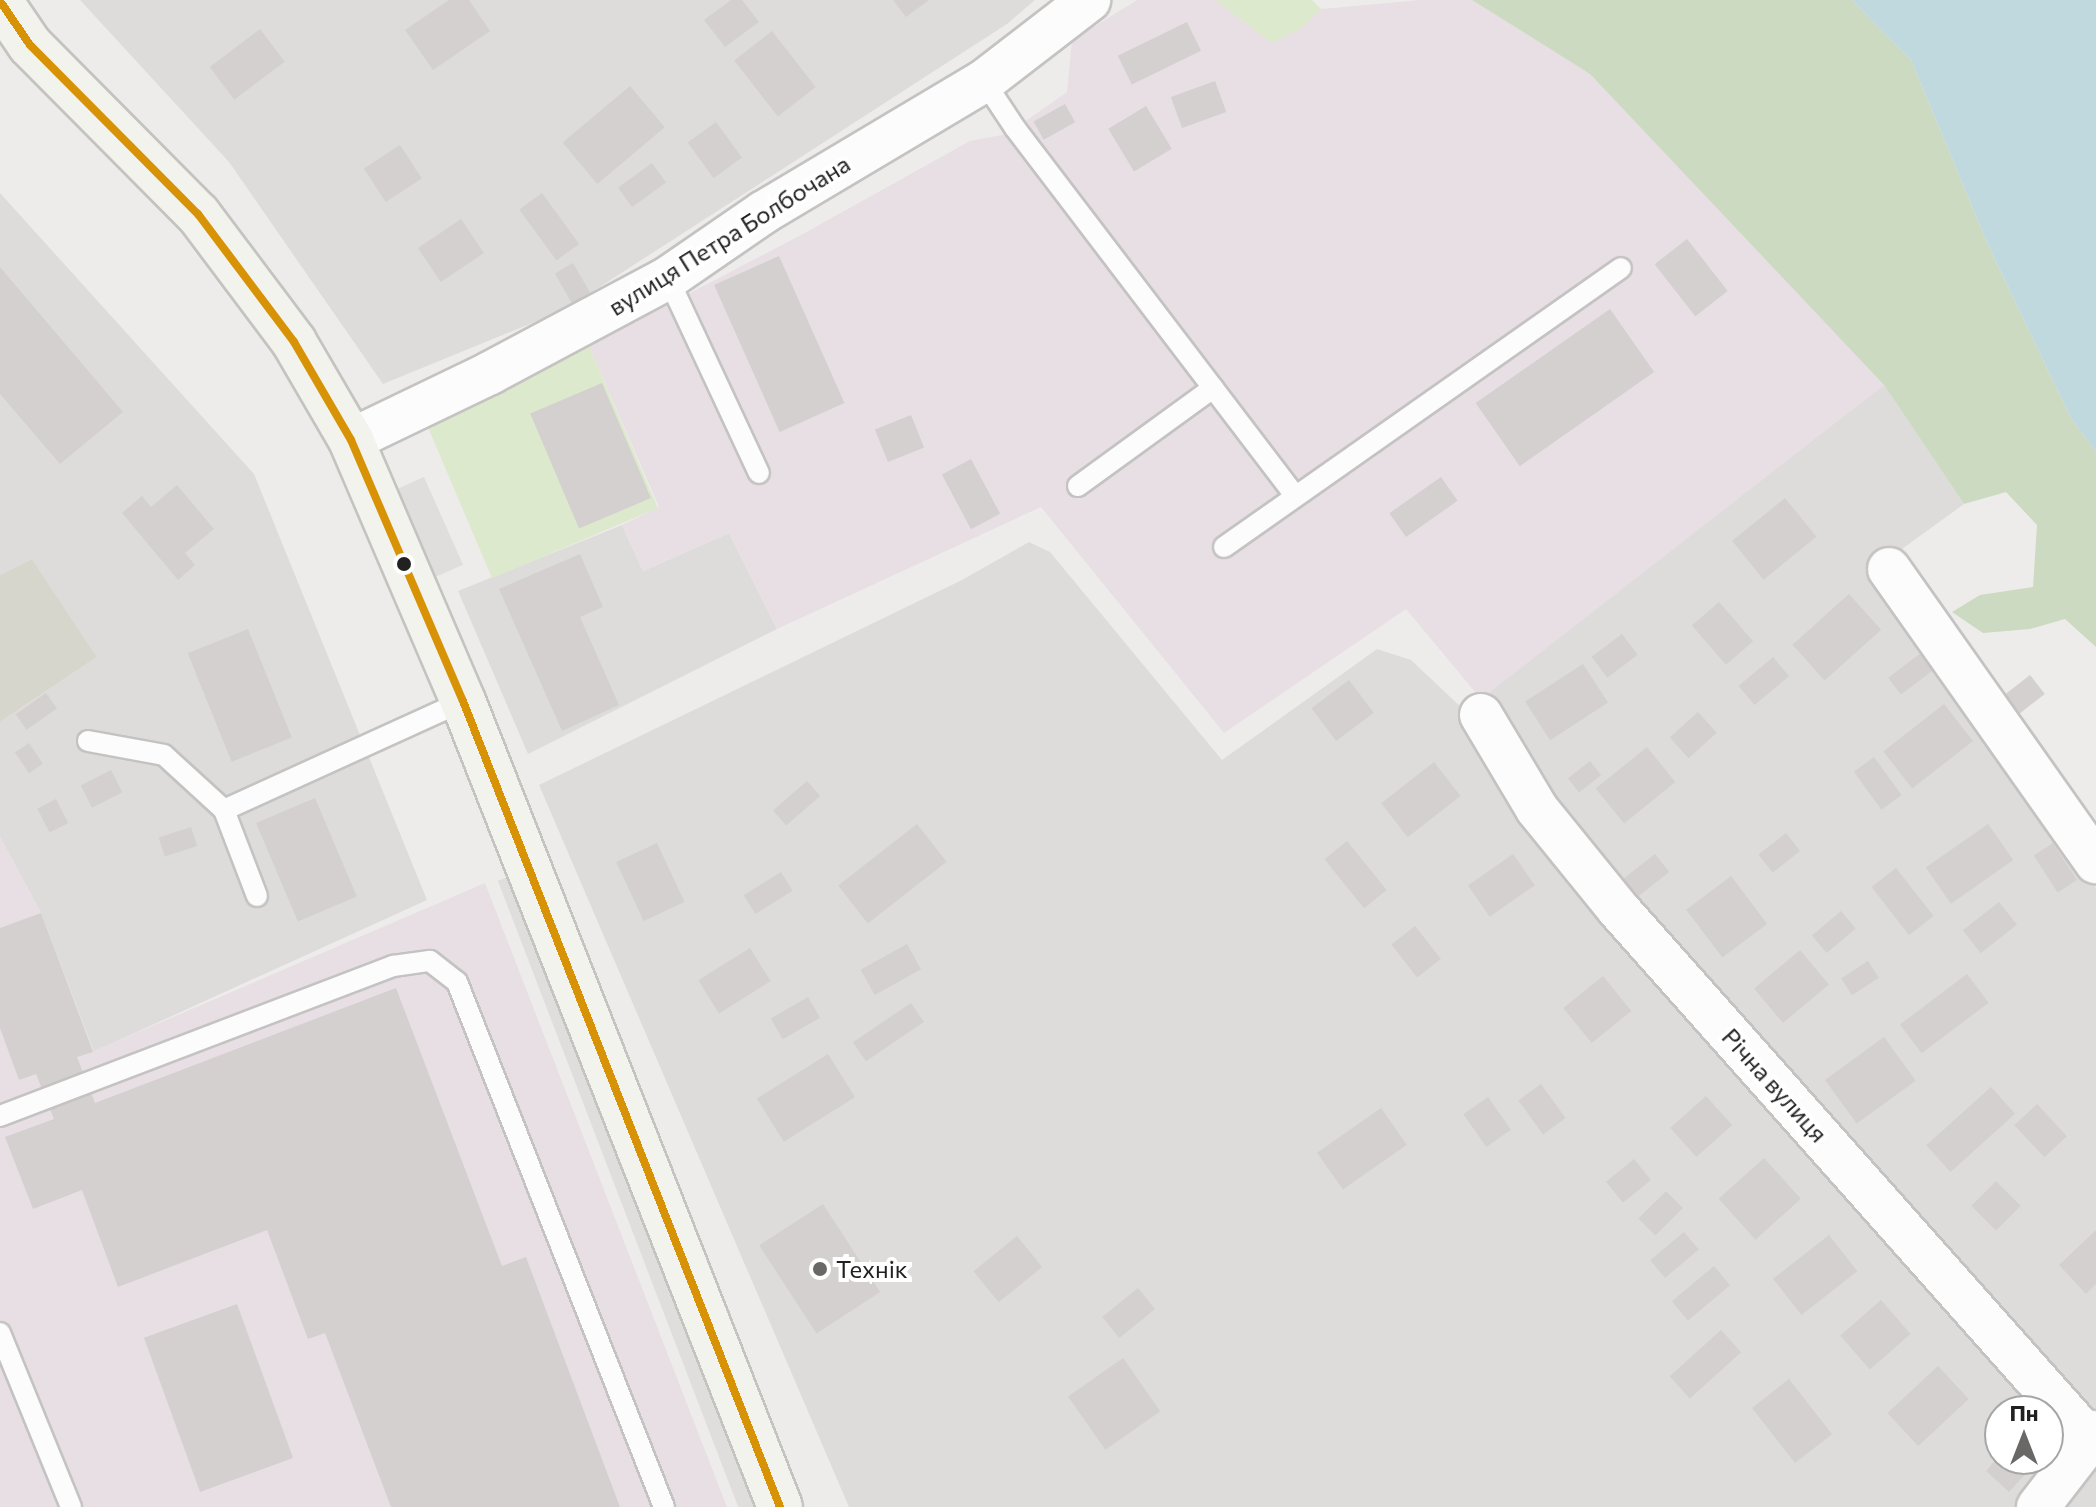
<!DOCTYPE html>
<meta charset="utf-8">
<style>
body{margin:0}
#map{position:relative;width:2096px;height:1507px;overflow:hidden;background:#eeecea;font-family:Commissioner,sans-serif}
div>[style]{position:absolute}
[style*='--x']{left:calc(var(--x)*1px);top:calc(var(--y)*1px);width:calc(var(--w)*1px);rotate:calc(var(--a)*1deg)}
.residential>*{inset:0;background:#dedcdb}
.industrial>*{inset:0;background:#e7dfe4}
.construction>*{inset:0;background:#d7d6cc}
.grass>*{inset:0;background:#dce9cc;transform-origin:0 0}
.forest>*{inset:0;background:#cbdac1}
.parking>*{inset:0;background:#dfdedd;transform-origin:0 0}
.water>*{inset:0;background:#c0d9df}
.building>*{inset:0;background:#d3d0cf;transform-origin:0 0}
.roads{filter:drop-shadow(2px 0 #c4c3c2) drop-shadow(-2px 0 #c4c3c2) drop-shadow(0 2px #c4c3c2) drop-shadow(0 -2px #c4c3c2)}
.lane>*{height:20px;margin:-10px;padding:0 10px;transform-origin:10px;border-radius:10px;background:#fcfcfc}
.street>*{height:42px;margin:-21px;padding:0 21px;transform-origin:21px;border-radius:21px;background:#fcfcfc}
.secondary>*{height:44px;margin:-22px;padding:0 22px;transform-origin:22px;border-radius:22px;background:#f3f3ed}
.bus-1>*{height:8px;margin:-4px;padding:0 4px;transform-origin:4px;border-radius:4px;background:#d79205}
.dots>*{width:22px;height:22px;translate:-50% -50%;box-sizing:border-box;border:4px solid #fff;border-radius:50%}
span{translate:-50% -50%;white-space:nowrap;text-align:center;line-height:1.15;-webkit-text-stroke:8px #fff;paint-order:stroke}
.street-label{font-size:24px;color:#212121}
.poi-label{font-size:24px;color:#212121}
.left{translate:0 -50%;text-align:left}
.north{position:absolute;left:1984px;top:1395px;width:80px;height:80px;box-sizing:border-box;background:#fff;border:2px solid #a6a6a6;border-radius:50%;rotate:0deg;font-size:22px;font-weight:700;line-height:32px;text-align:center;color:#212121}
.north::after{content:'';display:block;margin:auto;width:28px;height:36px;background:#696867;clip-path:polygon(50% 0,100% 100%,50% 72%,0 100%)}
</style>
<div id="map">
<div class="residential">
<div style="clip-path:polygon(80px 0,1035px 0,1007px 24px,564px 310px,383px 384px,229px 162px)"></div>
<div style="clip-path:polygon(0 193px,254px 474px,427px 900px,93px 1052px,41px 913px,0 837px,0 722px,97px 657px,32px 559px,0 575px)"></div>
<div style="clip-path:polygon(evenodd,1884px 385px,1964px 504px,1869px 573px,2096px 888px,2096px 1507px,849px 1507px,539px 785px,962px 580px,1029px 542px,1050px 552px,1222px 760px,1377px 649px,1411px 660px,1463px 709px,1884px 385px,2000px 1411px,2048px 1411px,2048px 1459px,2000px 1459px,2000px 1411px)"></div>
<div style="clip-path:polygon(622px 525px,643px 571px,729px 533px,777px 629px,528px 754px,458px 591px)"></div>
</div>
<div class="industrial">
<div style="clip-path:polygon(1137px 0,1215px 0,1272px 43px,1300px 29px,1321px 9px,1420px 0,1472px 0,1590px 74px,1884px 385px,1481px 699px,1406px 609px,1224px 733px,1041px 507px,777px 629px,729px 533px,643px 571px,622px 525px,659px 507px,589px 346px,801px 235px,970px 141px,1007px 134px,1067px 92px,1072px 40px)"></div>
<div style="clip-path:polygon(0 837px,41px 913px,94px 1051px,485px 883px,727px 1507px,0 1507px)"></div>
</div>
<div class="construction">
<div style="clip-path:polygon(32px 559px,97px 657px,0 722px,0 575px)"></div>
</div>
<div class="grass">
<div style="clip-path:polygon(1215px 0,1312px 0,1321px 9px,1300px 29px,1272px 43px)"></div>
<div style="left:589px;top:346px;width:176px;height:180px;rotate:67deg"></div>
</div>
<div class="forest">
<div style="clip-path:polygon(1472px 0,1852px 0,1911px 60px,1989px 247px,2071px 418px,2096px 452px,2096px 647px,2065px 619px,2030px 629px,1983px 633px,1952px 612px,1980px 595px,2033px 587px,2037px 525px,2006px 492px,1964px 504px,1884px 385px,1590px 74px)"></div>
</div>
<div class="parking">
<div style="left:424px;top:477px;width:96px;height:36px;rotate:66deg"></div>
<div style="left:523px;top:871px;width:681px;height:27px;rotate:69deg"></div>
</div>
<div class="water">
<div style="clip-path:polygon(1852px 0,2096px 0,2096px 452px,2071px 418px,1989px 247px,1911px 60px)"></div>
</div>
<div class="building">
<div style="clip-path:polygon(449px 0,469px 0,490px 31px,433px 70px,405px 30px)"></div>
<div style="clip-path:polygon(731px 0,742px 0,759px 22px,725px 47px,704px 20px)"></div>
<div style="clip-path:polygon(893px 0,929px 0,906px 17px)"></div>
<div style="left:1187px;top:22px;width:32px;height:77px;rotate:64deg"></div>
<div style="left:260px;top:29px;width:41px;height:63px;rotate:53deg"></div>
<div style="left:772px;top:31px;width:71px;height:48px;rotate:52deg"></div>
<div style="left:1215px;top:81px;width:33px;height:47px;rotate:70deg"></div>
<div style="left:630px;top:86px;width:54px;height:88px;rotate:50deg"></div>
<div style="left:1065px;top:104px;width:21px;height:36px;rotate:61deg"></div>
<div style="left:1146px;top:106px;width:50px;height:44px;rotate:59deg"></div>
<div style="left:716px;top:122px;width:44px;height:35px;rotate:54deg"></div>
<div style="left:400px;top:145px;width:40px;height:43px;rotate:57deg"></div>
<div style="left:652px;top:163px;width:24px;height:42px;rotate:54deg"></div>
<div style="left:542px;top:193px;width:63px;height:28px;rotate:54deg"></div>
<div style="left:461px;top:219px;width:41px;height:52px;rotate:56deg"></div>
<div style="left:1687px;top:239px;width:66px;height:41px;rotate:52deg"></div>
<div style="left:779px;top:256px;width:161px;height:71px;rotate:66deg"></div>
<div style="left:573px;top:263px;width:34px;height:21px;rotate:60deg"></div>
<div style="clip-path:polygon(0 267px,123px 412px,60px 464px,0 394px)"></div>
<div style="left:1610px;top:309px;width:77px;height:164px;rotate:55deg"></div>
<div style="left:602px;top:383px;width:125px;height:78px;rotate:67deg"></div>
<div style="left:911px;top:415px;width:35px;height:39px;rotate:68deg"></div>
<div style="left:971px;top:459px;width:62px;height:33px;rotate:62deg"></div>
<div style="left:1441px;top:477px;width:29px;height:63px;rotate:55deg"></div>
<div style="clip-path:polygon(177px 485px,214px 529px,185px 553px,195px 565px,178px 580px,122px 513px,142px 496px,151px 507px)"></div>
<div style="left:1785px;top:498px;width:50px;height:68px;rotate:51deg"></div>
<div style="clip-path:polygon(580px 554px,603px 607px,580px 617px,619px 705px,562px 731px,499px 589px)"></div>
<div style="left:1849px;top:594px;width:48px;height:76px;rotate:48deg"></div>
<div style="left:1719px;top:602px;width:52px;height:36px;rotate:49deg"></div>
<div style="left:248px;top:629px;width:117px;height:65px;rotate:68deg"></div>
<div style="left:1622px;top:634px;width:26px;height:38px;rotate:53deg"></div>
<div style="left:1921px;top:653px;width:21px;height:41px;rotate:53deg"></div>
<div style="left:1773px;top:657px;width:25px;height:45px;rotate:50deg"></div>
<div style="left:1583px;top:664px;width:46px;height:69px;rotate:57deg"></div>
<div style="left:2030px;top:675px;width:24px;height:35px;rotate:52deg"></div>
<div style="left:1349px;top:680px;width:41px;height:47px;rotate:53deg"></div>
<div style="left:46px;top:693px;width:19px;height:37px;rotate:55deg"></div>
<div style="left:1944px;top:704px;width:47px;height:77px;rotate:52deg"></div>
<div style="left:1698px;top:712px;width:28px;height:38px;rotate:48deg"></div>
<div style="left:29px;top:743px;width:25px;height:17px;rotate:56deg"></div>
<div style="left:1647px;top:747px;width:45px;height:66px;rotate:51deg"></div>
<div style="left:1874px;top:757px;width:47px;height:25px;rotate:54deg"></div>
<div style="left:1590px;top:761px;width:18px;height:28px;rotate:52deg"></div>
<div style="left:1434px;top:762px;width:43px;height:67px;rotate:52deg"></div>
<div style="left:111px;top:770px;width:25px;height:34px;rotate:63deg"></div>
<div style="left:807px;top:781px;width:20px;height:45px;rotate:49deg"></div>
<div style="left:315px;top:798px;width:107px;height:64px;rotate:67deg"></div>
<div style="left:56px;top:799px;width:27px;height:21px;rotate:63deg"></div>
<div style="left:917px;top:824px;width:48px;height:100px;rotate:52deg"></div>
<div style="left:1988px;top:824px;width:44px;height:76px;rotate:55deg"></div>
<div style="left:191px;top:827px;width:20px;height:34px;rotate:72deg"></div>
<div style="left:1786px;top:833px;width:23px;height:35px;rotate:52deg"></div>
<div style="left:1347px;top:841px;width:63px;height:29px;rotate:51deg"></div>
<div style="left:657px;top:843px;width:65px;height:45px;rotate:65deg"></div>
<div style="left:2053px;top:843px;width:44px;height:23px;rotate:57deg"></div>
<div style="left:1513px;top:854px;width:38px;height:55px;rotate:55deg"></div>
<div style="left:1655px;top:854px;width:23px;height:48px;rotate:52deg"></div>
<div style="left:1896px;top:868px;width:61px;height:31px;rotate:52deg"></div>
<div style="left:781px;top:872px;width:22px;height:44px;rotate:58deg"></div>
<div style="left:1731px;top:876px;width:60px;height:56px;rotate:53deg"></div>
<div style="left:1999px;top:902px;width:29px;height:46px;rotate:52deg"></div>
<div style="left:1841px;top:911px;width:23px;height:38px;rotate:50deg"></div>
<div style="clip-path:polygon(41px 913px,93px 1052px,77px 1057px,95px 1103px,396px 988px,502px 1266px,526px 1257px,620px 1507px,391px 1507px,325px 1333px,308px 1339px,267px 1230px,118px 1287px,82px 1190px,33px 1209px,5px 1137px,54px 1119px,36px 1074px,19px 1080px,0 1028px,0 928px)"></div>
<div style="left:1415px;top:926px;width:42px;height:30px;rotate:52deg"></div>
<div style="left:907px;top:944px;width:29px;height:53px;rotate:61deg"></div>
<div style="left:750px;top:948px;width:39px;height:61px;rotate:58deg"></div>
<div style="left:1800px;top:950px;width:45px;height:60px;rotate:50deg"></div>
<div style="left:1868px;top:961px;width:20px;height:32px;rotate:57deg"></div>
<div style="left:1967px;top:974px;width:36px;height:84px;rotate:53deg"></div>
<div style="left:1603px;top:976px;width:45px;height:51px;rotate:51deg"></div>
<div style="left:808px;top:997px;width:24px;height:43px;rotate:60deg"></div>
<div style="left:911px;top:1003px;width:23px;height:70px;rotate:56deg"></div>
<div style="left:1884px;top:1037px;width:54px;height:73px;rotate:54deg"></div>
<div style="left:828px;top:1054px;width:51px;height:84px;rotate:58deg"></div>
<div style="left:1541px;top:1084px;width:42px;height:28px;rotate:54deg"></div>
<div style="left:1991px;top:1087px;width:36px;height:87px;rotate:48deg"></div>
<div style="left:1706px;top:1096px;width:39px;height:48px;rotate:48deg"></div>
<div style="left:1488px;top:1097px;width:40px;height:30px;rotate:55deg"></div>
<div style="left:2037px;top:1104px;width:44px;height:31px;rotate:47deg"></div>
<div style="left:1381px;top:1108px;width:45px;height:78px;rotate:55deg"></div>
<div style="left:1764px;top:1158px;width:55px;height:61px;rotate:48deg"></div>
<div style="left:1634px;top:1159px;width:27px;height:36px;rotate:51deg"></div>
<div style="left:1996px;top:1181px;width:35px;height:35px;rotate:45deg"></div>
<div style="left:1666px;top:1191px;width:24px;height:39px;rotate:45deg"></div>
<div style="left:823px;top:1204px;width:105px;height:76px;rotate:57deg"></div>
<div style="clip-path:polygon(2096px 1230px,2096px 1284px,2086px 1294px,2059px 1265px)"></div>
<div style="left:1684px;top:1232px;width:23px;height:44px;rotate:50deg"></div>
<div style="left:1829px;top:1235px;width:46px;height:71px;rotate:52deg"></div>
<div style="left:1017px;top:1236px;width:40px;height:56px;rotate:51deg"></div>
<div style="left:1714px;top:1266px;width:25px;height:55px;rotate:50deg"></div>
<div style="left:1138px;top:1288px;width:27px;height:46px;rotate:51deg"></div>
<div style="left:1881px;top:1300px;width:45px;height:54px;rotate:49deg"></div>
<div style="left:237px;top:1304px;width:164px;height:99px;rotate:70deg"></div>
<div style="left:1721px;top:1330px;width:30px;height:69px;rotate:48deg"></div>
<div style="left:1123px;top:1358px;width:65px;height:67px;rotate:55deg"></div>
<div style="left:1938px;top:1366px;width:45px;height:69px;rotate:47deg"></div>
<div style="left:1789px;top:1379px;width:70px;height:47px;rotate:52deg"></div>
<div style="clip-path:polygon(2000px 1455px,2000px 1459px,2039px 1459px,2009px 1492px,1986px 1471px)"></div>
</div>
<div class="roads">
<div class="lane">
<div style="--x:984;--y:81;--w:56;--a:56.6"></div>
<div style="--x:1015;--y:128;--w:462;--a:52.7"></div>
<div style="--x:668;--y:278;--w:215;--a:65"></div>
<div style="--x:1078;--y:486;--w:167;--a:-36"></div>
<div style="--x:1224;--y:547;--w:485;--a:-35.1"></div>
<div style="--x:88;--y:741;--w:77;--a:10.4"></div>
<div style="--x:164;--y:755;--w:81;--a:42.5"></div>
<div style="--x:257;--y:896;--w:92;--a:-111"></div>
<div style="--x:224;--y:810;--w:263;--a:-24.5"></div>
<div style="--x:0;--y:1116;--w:421;--a:-20.9"></div>
<div style="--x:393;--y:966;--w:37;--a:-8"></div>
<div style="--x:430;--y:961;--w:34;--a:38"></div>
<div style="--x:457;--y:982;--w:564;--a:68.48"></div>
<div style="--x:0;--y:1333;--w:188;--a:67.8"></div>
</div>
<div class="street">
<div style="--x:351;--y:440;--w:154;--a:-25.7"></div>
<div style="--x:490;--y:373;--w:202;--a:-28.1"></div>
<div style="--x:668;--y:278;--w:116;--a:-34.5"></div>
<div style="--x:764;--y:212;--w:256;--a:-30.8"></div>
<div style="--x:984;--y:81;--w:133;--a:-37.6"></div>
<div style="--x:1889;--y:569;--w:359;--a:54.8"></div>
<div style="--x:1481;--y:715;--w:109;--a:59.2"></div>
<div style="--x:1537;--y:809;--w:130;--a:50.9"></div>
<div style="--x:1619;--y:910;--w:709;--a:48.37"></div>
<div style="--x:2038;--y:1507;--w:95;--a:-52.3"></div>
</div>
<div class="secondary">
<div style="--x:0;--y:1;--w:53;--a:55.7"></div>
<div style="--x:30;--y:45;--w:238;--a:45.2"></div>
<div style="--x:198;--y:214;--w:160;--a:53.1"></div>
<div style="--x:294;--y:342;--w:113;--a:59.8"></div>
<div style="--x:351;--y:440;--w:284;--a:66.8"></div>
<div style="--x:463;--y:701;--w:866;--a:68.53"></div>
</div>
</div>
<div class="bus-1">
<div style="--x:0;--y:1;--w:53;--a:55.7"></div>
<div style="--x:30;--y:45;--w:238;--a:45.2"></div>
<div style="--x:198;--y:214;--w:160;--a:53.1"></div>
<div style="--x:294;--y:342;--w:113;--a:59.8"></div>
<div style="--x:351;--y:440;--w:284;--a:66.8"></div>
<div style="--x:463;--y:701;--w:866;--a:68.53"></div>
</div>
<div class="dots">
<div style="left:404px;top:564px;background:#212121"></div>
<div style="left:820px;top:1269px;background:#696867"></div>
</div>
<div class="street-label">
<span style="left:729px;top:235px;rotate:-32deg">вулиця Петра Болбочана</span>
<span style="left:1775px;top:1085px;rotate:48deg">Річна вулиця</span>
</div>
<div class="poi-label">
<span class="left" style="left:836px;top:1269px">Технік</span>
</div>
<div class="north">Пн</div>
</div>
